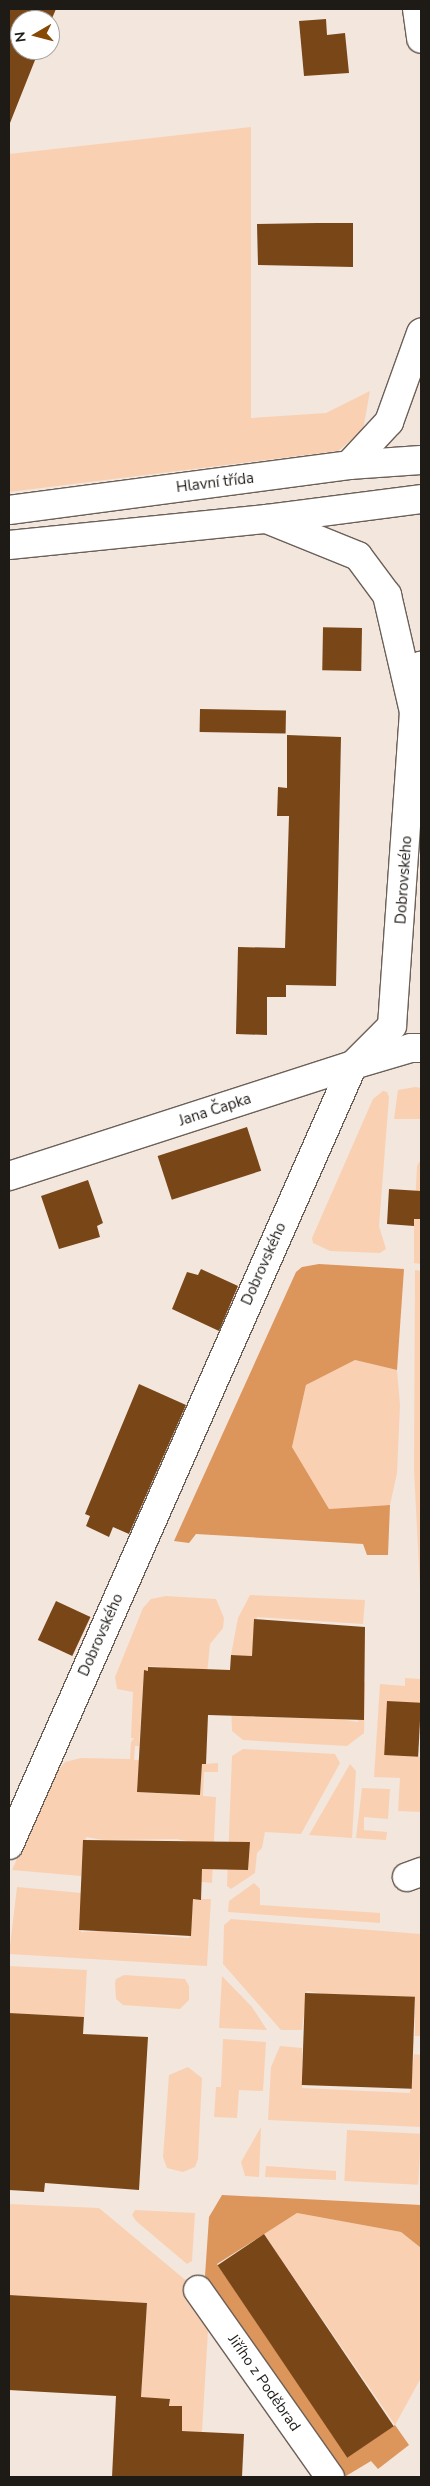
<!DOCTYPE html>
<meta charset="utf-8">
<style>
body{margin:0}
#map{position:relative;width:430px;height:2486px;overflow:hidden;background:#f3e6dd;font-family:"Nunito Sans",sans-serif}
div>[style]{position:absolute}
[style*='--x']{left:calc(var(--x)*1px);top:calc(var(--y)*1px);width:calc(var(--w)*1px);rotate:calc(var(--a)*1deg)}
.green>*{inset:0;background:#f9d1b2;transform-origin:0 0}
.forest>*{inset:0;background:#dc955b}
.building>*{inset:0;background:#794618;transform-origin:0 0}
.roads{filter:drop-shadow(1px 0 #6b6058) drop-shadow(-1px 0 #6b6058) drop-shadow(0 1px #6b6058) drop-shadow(0 -1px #6b6058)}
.street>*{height:28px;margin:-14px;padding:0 14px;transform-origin:14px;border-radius:14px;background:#fff}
.secondary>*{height:28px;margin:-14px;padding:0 14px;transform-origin:14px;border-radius:14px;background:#fff}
span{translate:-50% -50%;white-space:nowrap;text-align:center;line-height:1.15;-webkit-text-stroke:5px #fff;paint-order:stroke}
.street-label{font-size:15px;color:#1e1a16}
.frame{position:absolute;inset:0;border:10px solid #1e1a16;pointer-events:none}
.north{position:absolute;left:10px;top:10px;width:50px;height:50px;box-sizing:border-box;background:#fff;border:1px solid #a5a3a2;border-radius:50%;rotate:262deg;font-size:14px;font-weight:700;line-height:20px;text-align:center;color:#1e1a16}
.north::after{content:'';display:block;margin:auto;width:18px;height:22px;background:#864906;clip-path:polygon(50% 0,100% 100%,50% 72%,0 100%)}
</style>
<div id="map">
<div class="green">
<div style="clip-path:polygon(251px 127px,251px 418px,326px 413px,370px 391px,363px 430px,338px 451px,9px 492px,9px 154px)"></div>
<div style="clip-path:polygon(415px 1087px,421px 1088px,421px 1119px,394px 1119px,398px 1090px)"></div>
<div style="clip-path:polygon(383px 1091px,387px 1092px,389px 1097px,379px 1226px,386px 1249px,380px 1253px,330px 1251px,313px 1243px,312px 1238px,373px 1099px)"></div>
<div style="clip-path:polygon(421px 1159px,420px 1219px,421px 1264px,414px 1263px,414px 1225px,417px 1166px)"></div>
<div style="clip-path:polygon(415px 1270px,421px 1271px,421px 1608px,414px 1469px)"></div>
<div style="clip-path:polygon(355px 1360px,397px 1370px,400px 1405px,397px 1473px,390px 1505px,329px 1509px,292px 1447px,306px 1385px)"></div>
<div style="clip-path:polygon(250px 1595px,365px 1600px,363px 1624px,257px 1617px,252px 1656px,231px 1655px,238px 1618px)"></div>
<div style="clip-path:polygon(166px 1596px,216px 1599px,224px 1618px,223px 1628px,210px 1644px,207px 1674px,186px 1668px,163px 1671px,163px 1667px,149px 1666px,148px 1671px,144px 1671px,139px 1746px,135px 1746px,134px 1760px,139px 1760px,137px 1792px,200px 1795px,202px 1764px,218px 1763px,218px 1772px,204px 1772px,203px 1796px,216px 1797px,212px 1883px,194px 1881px,193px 1842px,176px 1839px,104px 1840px,86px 1837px,81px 1876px,12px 1870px,55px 1774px,65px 1762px,81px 1758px,130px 1759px,131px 1742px,134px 1738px,131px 1738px,133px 1692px,117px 1689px,115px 1677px,143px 1608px,151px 1599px)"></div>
<div style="clip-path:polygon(230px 1675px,250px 1717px,339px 1719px,358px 1722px,362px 1683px,365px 1683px,364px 1733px,347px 1746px,243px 1740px,232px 1731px)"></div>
<div style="clip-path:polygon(405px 1678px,421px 1679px,421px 1703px,399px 1702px,387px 1738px,387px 1755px,421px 1757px,421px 1812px,398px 1811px,400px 1778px,374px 1777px,380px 1684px,405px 1686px)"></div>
<div style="clip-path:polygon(243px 1749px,335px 1754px,340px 1763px,301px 1834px,265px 1832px,262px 1848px,257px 1853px,255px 1873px,231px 1889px,227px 1886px,232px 1756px)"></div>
<div style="clip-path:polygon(350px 1764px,356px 1771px,352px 1838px,309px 1835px)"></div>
<div style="clip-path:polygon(362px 1788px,390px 1789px,388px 1819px,364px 1817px,364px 1830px,387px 1832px,386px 1840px,356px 1838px)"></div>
<div style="clip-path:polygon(254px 1883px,260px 1889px,260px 1905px,380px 1913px,380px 1923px,228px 1912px,229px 1901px)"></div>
<div style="clip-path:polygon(17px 1887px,81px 1893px,81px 1932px,99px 1931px,189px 1938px,193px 1899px,211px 1899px,207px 1966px,9px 1954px)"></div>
<div style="clip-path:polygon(231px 1919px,421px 1934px,421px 2036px,415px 2036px,415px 1997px,324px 1994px,307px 1991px,302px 2030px,281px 2030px,223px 1964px,224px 1925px)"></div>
<div style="left:9px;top:1966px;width:78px;height:47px;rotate:3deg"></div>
<div style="clip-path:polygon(124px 1975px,185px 1979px,189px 1986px,189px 2000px,180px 2009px,123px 2005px,116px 1999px,115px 1983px,116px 1979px)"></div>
<div style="clip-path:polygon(222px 1976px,252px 2007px,267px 2030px,219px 2028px)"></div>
<div style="clip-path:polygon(223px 2039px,266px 2042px,263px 2091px,239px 2090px,237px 2118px,214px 2117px,216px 2087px,221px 2087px)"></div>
<div style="clip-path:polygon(280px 2046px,302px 2048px,302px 2088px,410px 2093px,414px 2054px,421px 2055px,421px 2127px,268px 2120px,271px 2067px)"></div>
<div style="clip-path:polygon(188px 2067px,202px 2078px,198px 2159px,195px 2167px,183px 2172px,167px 2168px,163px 2157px,169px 2075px)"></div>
<div style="clip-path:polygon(261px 2127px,259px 2177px,245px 2176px,241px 2162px)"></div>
<div style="left:347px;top:2130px;width:74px;height:51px;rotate:3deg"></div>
<div style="clip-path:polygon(266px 2166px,336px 2171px,336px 2180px,265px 2177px)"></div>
<div style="clip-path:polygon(9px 2204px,99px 2208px,189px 2283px,209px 2314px,202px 2432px,169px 2430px,170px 2399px,141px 2397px,147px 2303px,9px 2295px)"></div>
<div style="clip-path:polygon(135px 2210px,195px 2213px,192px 2261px,187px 2264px,136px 2221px,132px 2215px)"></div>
<div style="clip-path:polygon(297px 2213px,401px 2232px,421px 2248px,421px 2378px,395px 2425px,264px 2234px)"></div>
</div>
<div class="forest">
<div style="clip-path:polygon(319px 1264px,404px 1269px,397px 1370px,355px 1360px,306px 1385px,292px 1447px,329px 1509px,390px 1505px,388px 1555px,367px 1555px,363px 1544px,196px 1534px,189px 1543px,174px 1541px,296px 1272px,302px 1267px)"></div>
<div style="clip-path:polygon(222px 2195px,421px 2205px,421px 2248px,401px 2232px,297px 2213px,217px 2264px,348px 2457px,395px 2425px,409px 2445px,378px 2469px,371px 2461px,346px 2476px,340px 2470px,205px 2276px,209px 2217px)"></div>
</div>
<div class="building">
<div style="clip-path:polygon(9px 9px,56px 9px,50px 23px,50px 20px,20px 20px,20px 50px,39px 50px,10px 123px)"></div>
<div style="clip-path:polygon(326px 19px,327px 35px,345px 33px,349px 73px,304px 76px,299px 21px)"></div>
<div style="clip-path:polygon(317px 223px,353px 223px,353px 267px,258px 265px,257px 224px)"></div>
<div style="left:362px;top:628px;width:43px;height:39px;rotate:91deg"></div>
<div style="left:200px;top:709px;width:86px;height:23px;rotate:1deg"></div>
<div style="clip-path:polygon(287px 735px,341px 737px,336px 986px,286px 985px,286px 997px,267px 997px,267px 1035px,236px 1034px,238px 947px,285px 948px,289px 816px,277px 816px,278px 787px,287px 788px)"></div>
<div style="left:247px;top:1127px;width:46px;height:94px;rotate:72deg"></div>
<div style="clip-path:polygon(88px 1180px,103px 1223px,97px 1226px,100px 1237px,59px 1249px,41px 1196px)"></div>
<div style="clip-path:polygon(389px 1189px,421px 1191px,421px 1219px,414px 1219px,414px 1226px,387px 1224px)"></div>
<div style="clip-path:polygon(201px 1269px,238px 1286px,219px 1331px,172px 1309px,187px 1272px,198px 1275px)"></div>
<div style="clip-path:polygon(139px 1384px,186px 1405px,129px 1534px,113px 1527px,109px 1537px,86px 1526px,90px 1516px,85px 1514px)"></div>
<div style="left:56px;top:1601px;width:38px;height:43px;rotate:25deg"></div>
<div style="clip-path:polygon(254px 1619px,365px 1627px,364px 1720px,208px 1715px,206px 1764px,202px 1764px,200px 1795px,137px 1792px,144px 1670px,148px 1671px,148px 1667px,230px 1670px,231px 1655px,252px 1656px)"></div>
<div style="left:387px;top:1701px;width:34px;height:54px;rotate:3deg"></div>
<div style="clip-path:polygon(83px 1840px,250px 1842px,248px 1870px,202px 1869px,201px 1900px,193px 1899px,191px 1936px,79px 1930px)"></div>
<div style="left:305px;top:1993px;width:110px;height:92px;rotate:2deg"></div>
<div style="clip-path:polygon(9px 2013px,84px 2017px,83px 2034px,148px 2037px,139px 2190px,45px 2183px,44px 2192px,9px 2190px)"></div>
<div style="left:264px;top:2234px;width:232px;height:56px;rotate:56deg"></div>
<div style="clip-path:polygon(9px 2295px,147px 2303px,141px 2397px,170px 2399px,169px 2406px,182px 2406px,182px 2431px,244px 2434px,242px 2477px,112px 2477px,116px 2396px,9px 2390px)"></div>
</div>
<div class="roads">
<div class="street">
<div style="--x:417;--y:9;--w:30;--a:82"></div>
<div style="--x:349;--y:465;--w:59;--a:-47.1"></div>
<div style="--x:389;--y:422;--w:95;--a:-70.2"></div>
<div style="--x:9;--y:1176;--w:361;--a:-17.9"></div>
<div style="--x:353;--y:1065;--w:60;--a:-16.3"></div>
<div style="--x:411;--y:1048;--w:10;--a:0"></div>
<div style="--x:9;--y:1845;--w:852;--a:-66.2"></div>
<div style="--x:353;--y:1065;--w:55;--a:-45"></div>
<div style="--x:392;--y:1026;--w:315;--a:-86"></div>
<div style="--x:414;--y:712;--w:47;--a:-81.3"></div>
<div style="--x:407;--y:1877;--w:15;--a:-20"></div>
<div style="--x:198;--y:2290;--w:229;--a:54.8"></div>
</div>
<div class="secondary">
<div style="--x:9;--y:510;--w:343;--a:-7.5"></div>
<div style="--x:349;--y:465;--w:72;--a:-4"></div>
<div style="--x:269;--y:520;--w:96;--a:22"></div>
<div style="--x:358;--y:556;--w:49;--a:53.4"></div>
<div style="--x:387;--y:595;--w:120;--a:77"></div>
<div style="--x:9;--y:545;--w:259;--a:-5.8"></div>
<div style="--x:267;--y:519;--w:155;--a:-7.4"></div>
</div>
</div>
<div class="street-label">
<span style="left:215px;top:483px;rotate:-7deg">Hlavní třída</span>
<span style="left:404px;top:880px;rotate:-86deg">Dobrovského</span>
<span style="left:215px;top:1110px;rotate:-18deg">Jana Čapka</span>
<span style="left:264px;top:1264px;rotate:-66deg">Dobrovského</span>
<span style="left:101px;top:1635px;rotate:-66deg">Dobrovského</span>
<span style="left:264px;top:2383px;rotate:55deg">Jiřího z Poděbrad</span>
</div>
<div class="frame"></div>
<div class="north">N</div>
</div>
